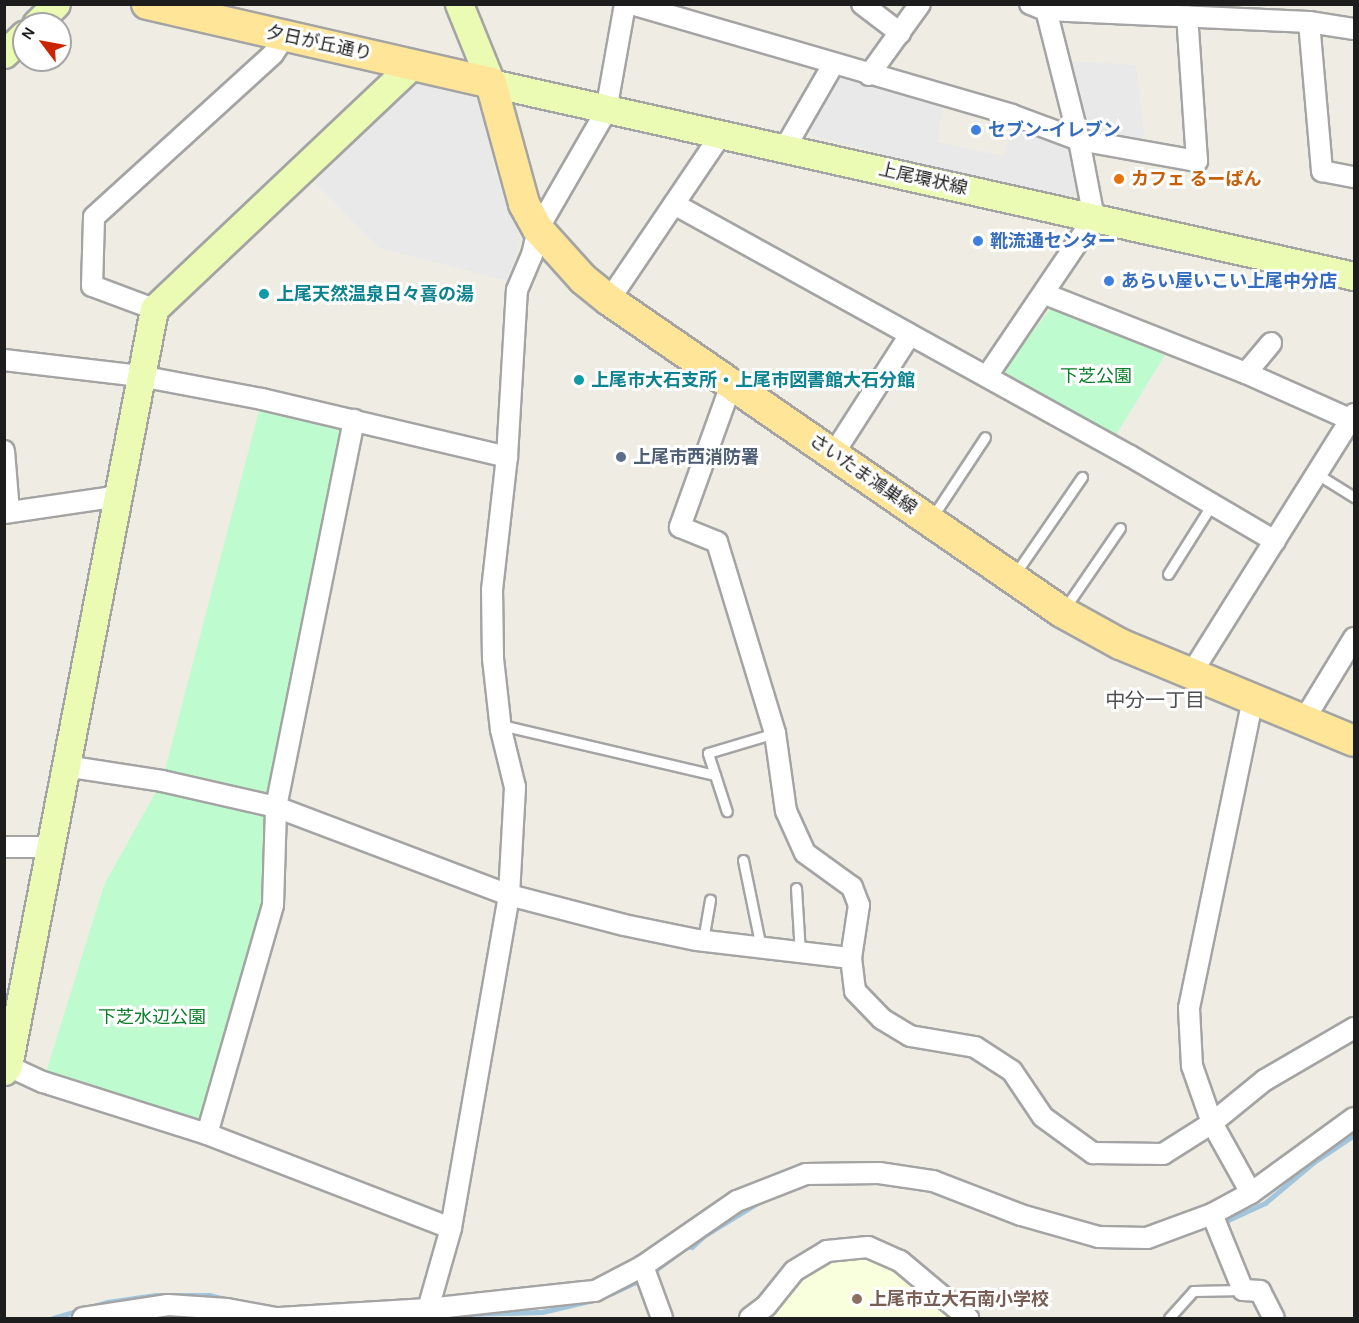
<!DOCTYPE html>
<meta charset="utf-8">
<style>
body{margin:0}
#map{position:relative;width:1359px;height:1323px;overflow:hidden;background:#efede3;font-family:Karla,"Noto Sans JP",sans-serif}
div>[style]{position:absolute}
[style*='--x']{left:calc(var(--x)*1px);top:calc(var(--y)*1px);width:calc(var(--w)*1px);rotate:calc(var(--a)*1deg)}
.education>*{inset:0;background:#f9ffdc}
.park>*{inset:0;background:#befbce}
.parking>*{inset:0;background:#e9e9e9}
.stream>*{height:5px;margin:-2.5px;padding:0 2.5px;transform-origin:2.5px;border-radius:2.5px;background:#a2c5de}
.roads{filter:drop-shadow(2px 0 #a4a4a4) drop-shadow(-2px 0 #a4a4a4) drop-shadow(0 2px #a4a4a4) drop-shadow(0 -2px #a4a4a4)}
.lane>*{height:9px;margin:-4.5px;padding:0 4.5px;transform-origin:4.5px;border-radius:4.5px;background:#fff}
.street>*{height:20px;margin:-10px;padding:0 10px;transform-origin:10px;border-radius:10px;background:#fff}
.secondary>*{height:27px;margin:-13.5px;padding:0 13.5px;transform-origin:13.5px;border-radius:13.5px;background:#ebfbb4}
.primary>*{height:30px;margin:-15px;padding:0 15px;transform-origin:15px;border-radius:15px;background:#fee598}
.dots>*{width:16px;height:16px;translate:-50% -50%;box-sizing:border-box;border:3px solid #fff;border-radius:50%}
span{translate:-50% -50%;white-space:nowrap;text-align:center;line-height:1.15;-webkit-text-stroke:6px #fff;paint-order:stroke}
.street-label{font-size:18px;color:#1d1d1d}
.shop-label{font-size:18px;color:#366cbe;font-weight:700}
.left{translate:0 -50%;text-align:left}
.food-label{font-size:18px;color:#c56008;font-weight:700}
.culture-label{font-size:18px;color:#0d838f;font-weight:700}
.park-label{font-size:18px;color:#087e28}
.service-label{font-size:18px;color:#4e5e75;font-weight:700}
.education-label{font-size:18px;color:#785e54;font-weight:700}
.neighbourhood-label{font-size:20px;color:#505050}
.frame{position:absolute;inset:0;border:6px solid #1d1d1d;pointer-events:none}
.north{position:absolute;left:12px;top:12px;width:60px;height:60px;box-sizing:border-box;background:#fff;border:2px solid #a5a5a5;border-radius:50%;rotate:302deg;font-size:16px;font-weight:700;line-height:24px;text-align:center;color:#1d1d1d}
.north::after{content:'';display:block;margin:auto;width:21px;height:27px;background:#cb2500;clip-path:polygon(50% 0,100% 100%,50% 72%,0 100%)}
</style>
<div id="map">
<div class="education">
<div style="clip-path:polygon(862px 1258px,892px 1268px,952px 1318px,768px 1318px,803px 1280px,826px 1264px)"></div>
</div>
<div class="park">
<div style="clip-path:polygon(1051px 308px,1165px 355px,1114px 438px,1000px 375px)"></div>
<div style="clip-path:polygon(262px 399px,354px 420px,276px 807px,273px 905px,207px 1134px,43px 1082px,104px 885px,162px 781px)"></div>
</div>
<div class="parking">
<div style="clip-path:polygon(1070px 61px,1136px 65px,1145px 141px,1084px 128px)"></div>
<div style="clip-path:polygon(835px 77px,943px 102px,938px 142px,1004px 156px,1011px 131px,1075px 146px,1077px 194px,1065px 200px,813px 136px,807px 124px)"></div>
<div style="clip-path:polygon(414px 81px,481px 99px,495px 172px,521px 240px,508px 281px,379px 248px,315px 183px)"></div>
</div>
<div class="stream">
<div style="--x:1219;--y:1222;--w:7;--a:-8"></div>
<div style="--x:1226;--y:1221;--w:43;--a:-24.8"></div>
<div style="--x:1265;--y:1203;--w:64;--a:-39.9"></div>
<div style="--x:1314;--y:1162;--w:48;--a:-34"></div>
<div style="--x:1093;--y:1226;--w:21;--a:5"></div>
<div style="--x:650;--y:1274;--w:47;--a:-36.4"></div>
<div style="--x:688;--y:1246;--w:4;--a:14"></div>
<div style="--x:692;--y:1247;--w:18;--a:-43"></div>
<div style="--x:705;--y:1235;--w:63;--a:-31.4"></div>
<div style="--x:610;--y:1294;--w:35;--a:-25"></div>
<div style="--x:465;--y:1314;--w:77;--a:-1.5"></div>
<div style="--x:542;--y:1312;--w:57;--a:-13.1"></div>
<div style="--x:53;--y:1318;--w:56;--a:-16.5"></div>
<div style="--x:107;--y:1302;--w:49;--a:-8.1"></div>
<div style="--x:156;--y:1295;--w:53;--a:0"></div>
<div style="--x:209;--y:1295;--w:29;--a:14"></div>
</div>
<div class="roads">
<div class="lane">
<div style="--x:1317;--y:474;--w:44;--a:31.9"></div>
<div style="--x:931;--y:519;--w:98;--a:-56.6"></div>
<div style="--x:1015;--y:574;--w:118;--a:-55.4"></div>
<div style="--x:1168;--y:574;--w:83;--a:-57.8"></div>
<div style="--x:1065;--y:608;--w:97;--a:-55.5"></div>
<div style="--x:501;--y:725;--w:220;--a:13.2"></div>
<div style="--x:715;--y:775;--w:38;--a:72"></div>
<div style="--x:715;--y:775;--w:23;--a:-108"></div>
<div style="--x:708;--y:753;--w:70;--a:-16.6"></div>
<div style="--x:743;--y:860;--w:90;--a:78.4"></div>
<div style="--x:796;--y:888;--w:65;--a:86.5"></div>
<div style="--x:703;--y:940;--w:41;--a:-80.1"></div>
<div style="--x:1169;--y:1318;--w:36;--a:-48"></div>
<div style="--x:1193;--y:1291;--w:50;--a:-1.1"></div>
</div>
<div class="street">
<div style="--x:631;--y:4;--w:397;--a:16.2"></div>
<div style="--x:1012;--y:115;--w:72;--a:20.5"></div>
<div style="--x:1079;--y:140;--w:120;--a:10.1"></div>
<div style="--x:1197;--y:161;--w:145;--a:-93.9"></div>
<div style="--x:862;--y:4;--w:48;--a:37.3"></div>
<div style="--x:1030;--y:4;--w:17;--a:21"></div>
<div style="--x:1046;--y:10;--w:263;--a:2.6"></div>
<div style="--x:1309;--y:22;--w:46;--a:8.8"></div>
<div style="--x:1309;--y:22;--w:150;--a:85"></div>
<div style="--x:1322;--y:171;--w:33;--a:11"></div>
<div style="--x:869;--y:75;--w:87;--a:-54.3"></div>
<div style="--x:785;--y:148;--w:96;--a:-60"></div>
<div style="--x:674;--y:204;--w:521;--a:28.93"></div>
<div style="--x:1130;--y:456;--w:168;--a:30.4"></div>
<div style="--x:1045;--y:294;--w:216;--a:21.5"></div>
<div style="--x:1246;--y:373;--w:118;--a:24"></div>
<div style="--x:609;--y:300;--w:202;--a:-55.9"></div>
<div style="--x:154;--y:309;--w:66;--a:-159.6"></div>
<div style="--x:92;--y:286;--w:69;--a:-88.3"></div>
<div style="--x:94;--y:217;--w:242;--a:-42.3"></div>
<div style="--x:273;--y:54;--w:22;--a:-56"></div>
<div style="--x:4;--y:360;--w:137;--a:6.7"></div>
<div style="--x:140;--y:376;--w:124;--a:10.7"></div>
<div style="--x:262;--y:399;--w:252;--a:13.3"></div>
<div style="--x:1246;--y:373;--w:39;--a:-50"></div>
<div style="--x:987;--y:376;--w:191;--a:-55.9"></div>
<div style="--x:1094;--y:218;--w:79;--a:-100.9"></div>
<div style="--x:1079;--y:140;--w:134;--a:-104.2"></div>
<div style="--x:731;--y:385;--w:151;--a:109.8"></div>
<div style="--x:680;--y:527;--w:40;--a:22"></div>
<div style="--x:717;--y:542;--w:200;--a:73.1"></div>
<div style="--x:775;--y:733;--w:79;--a:82"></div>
<div style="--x:786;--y:811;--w:46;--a:65.7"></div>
<div style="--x:805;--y:853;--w:58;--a:35.9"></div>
<div style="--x:852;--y:887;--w:19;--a:69"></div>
<div style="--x:859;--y:905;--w:54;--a:98.6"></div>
<div style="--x:851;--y:958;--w:33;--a:83"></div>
<div style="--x:855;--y:991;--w:39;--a:46"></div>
<div style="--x:882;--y:1019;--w:33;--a:31"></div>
<div style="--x:910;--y:1036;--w:66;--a:9.6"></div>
<div style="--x:975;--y:1047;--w:44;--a:33"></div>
<div style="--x:1012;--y:1071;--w:55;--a:56"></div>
<div style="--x:1043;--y:1117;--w:62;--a:35.8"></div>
<div style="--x:1093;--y:1153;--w:70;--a:0.8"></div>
<div style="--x:1163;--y:1154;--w:58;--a:-32.3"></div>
<div style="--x:1212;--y:1123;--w:68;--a:-39.1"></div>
<div style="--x:1265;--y:1080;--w:103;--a:-30.3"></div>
<div style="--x:4;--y:451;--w:61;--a:85.3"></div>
<div style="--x:834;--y:453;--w:139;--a:-57.3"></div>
<div style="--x:4;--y:513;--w:116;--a:-8.4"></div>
<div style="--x:1191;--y:674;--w:307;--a:-57.9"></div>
<div style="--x:1304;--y:720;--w:96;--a:-58.6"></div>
<div style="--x:65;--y:766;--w:98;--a:8.8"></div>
<div style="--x:162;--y:781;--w:117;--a:12.8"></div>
<div style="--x:276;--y:807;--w:249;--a:20.7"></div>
<div style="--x:509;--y:895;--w:119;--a:14.6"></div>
<div style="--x:624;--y:925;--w:75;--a:11.6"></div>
<div style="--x:697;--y:940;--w:155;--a:6.7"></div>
<div style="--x:4;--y:847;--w:46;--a:0"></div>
<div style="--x:8;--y:1066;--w:38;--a:25"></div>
<div style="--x:43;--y:1082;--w:172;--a:17.6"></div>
<div style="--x:207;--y:1134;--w:261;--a:21.1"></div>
<div style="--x:207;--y:1134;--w:238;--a:-73.9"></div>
<div style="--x:273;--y:905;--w:98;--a:-88.2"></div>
<div style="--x:276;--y:807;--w:395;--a:-78.6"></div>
<div style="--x:1251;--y:1193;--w:80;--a:-119.1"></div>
<div style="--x:1212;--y:1123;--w:60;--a:-109.3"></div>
<div style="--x:1192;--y:1066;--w:58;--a:-93"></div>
<div style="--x:1189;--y:1008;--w:316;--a:-78.3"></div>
<div style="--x:1212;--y:1214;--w:82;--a:67.8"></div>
<div style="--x:1243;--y:1290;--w:17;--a:3"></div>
<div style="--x:1260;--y:1291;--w:30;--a:63"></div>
<div style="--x:643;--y:1266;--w:55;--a:69.9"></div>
<div style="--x:428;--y:1309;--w:84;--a:-74.1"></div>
<div style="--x:451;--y:1228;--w:338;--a:-80.1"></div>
<div style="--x:509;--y:895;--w:108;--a:-86.8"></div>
<div style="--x:515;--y:787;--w:59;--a:-103.8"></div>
<div style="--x:501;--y:730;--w:71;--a:-96.4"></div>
<div style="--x:493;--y:659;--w:69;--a:-90.8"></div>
<div style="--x:492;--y:590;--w:134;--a:-83.6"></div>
<div style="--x:507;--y:457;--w:167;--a:-86.6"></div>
<div style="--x:517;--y:290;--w:38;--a:-67"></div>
<div style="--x:532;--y:255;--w:27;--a:-77"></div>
<div style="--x:538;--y:229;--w:136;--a:-60"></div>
<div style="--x:606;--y:111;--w:109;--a:-79.9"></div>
<div style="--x:83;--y:1318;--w:86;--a:-8.7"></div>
<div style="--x:168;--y:1305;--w:59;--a:3.9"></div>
<div style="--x:227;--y:1309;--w:50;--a:10.4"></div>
<div style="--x:279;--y:1318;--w:149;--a:-3.5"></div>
<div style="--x:428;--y:1309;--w:168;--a:-6.2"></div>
<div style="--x:595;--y:1291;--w:54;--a:-27.5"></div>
<div style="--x:643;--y:1266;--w:114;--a:-34.7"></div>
<div style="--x:737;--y:1201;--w:74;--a:-21.4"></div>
<div style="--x:806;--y:1174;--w:73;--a:-0.8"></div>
<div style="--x:879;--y:1173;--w:55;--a:8.4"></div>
<div style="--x:933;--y:1181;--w:94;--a:21.1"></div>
<div style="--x:1021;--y:1215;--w:81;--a:15.8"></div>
<div style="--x:1099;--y:1237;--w:48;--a:1.2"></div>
<div style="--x:1147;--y:1238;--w:69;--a:-20.3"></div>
<div style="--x:1212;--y:1214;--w:44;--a:-28.3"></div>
<div style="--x:1251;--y:1193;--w:127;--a:-36.1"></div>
<div style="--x:750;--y:1318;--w:20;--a:-37"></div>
<div style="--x:766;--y:1306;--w:45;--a:-51.3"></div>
<div style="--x:794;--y:1271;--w:39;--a:-31"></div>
<div style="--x:827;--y:1251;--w:41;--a:-5.6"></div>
<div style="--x:868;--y:1247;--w:35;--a:24"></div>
<div style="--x:900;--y:1261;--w:89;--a:40"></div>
</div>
<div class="secondary">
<div style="--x:459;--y:4;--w:85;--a:67.9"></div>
<div style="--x:491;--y:83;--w:884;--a:12.61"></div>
<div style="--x:36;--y:24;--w:28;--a:-45"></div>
<div style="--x:4;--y:54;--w:28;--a:-44"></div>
<div style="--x:4;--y:1071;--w:6;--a:-51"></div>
<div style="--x:8;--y:1066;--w:771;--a:-79.08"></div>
<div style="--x:154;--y:309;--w:357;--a:-43.4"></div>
</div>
<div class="primary">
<div style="--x:147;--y:4;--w:353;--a:12.9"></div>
<div style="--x:491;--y:83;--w:125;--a:74.7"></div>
<div style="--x:524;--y:204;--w:29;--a:61"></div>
<div style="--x:538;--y:229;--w:67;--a:48"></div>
<div style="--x:583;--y:279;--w:33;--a:39"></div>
<div style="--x:609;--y:300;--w:550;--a:34.56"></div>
<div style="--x:1062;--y:612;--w:66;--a:28.9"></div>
<div style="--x:1120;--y:644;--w:253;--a:22.5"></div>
</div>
</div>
<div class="dots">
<div style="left:976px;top:130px;background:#3f7fe0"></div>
<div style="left:1119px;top:179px;background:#e8710a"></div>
<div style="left:978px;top:241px;background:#3f7fe0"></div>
<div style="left:1109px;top:281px;background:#3f7fe0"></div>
<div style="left:264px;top:294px;background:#0f9aa8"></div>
<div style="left:579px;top:380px;background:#0f9aa8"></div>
<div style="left:621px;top:457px;background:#5c6f8a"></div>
<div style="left:857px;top:1299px;background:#8d6e63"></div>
</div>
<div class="street-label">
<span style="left:319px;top:43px;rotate:12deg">夕日が丘通り</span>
<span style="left:923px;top:179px;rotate:13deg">上尾環状線</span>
<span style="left:863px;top:474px;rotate:35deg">さいたま鴻巣線</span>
</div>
<div class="shop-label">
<span class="left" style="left:988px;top:130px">セブン-イレブン</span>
<span class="left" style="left:990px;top:241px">靴流通センター</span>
<span class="left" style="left:1121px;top:281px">あらい屋いこい上尾中分店</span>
</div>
<div class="food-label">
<span class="left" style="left:1131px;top:179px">カフェ るーぱん</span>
</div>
<div class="culture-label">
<span class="left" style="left:276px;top:294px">上尾天然温泉日々喜の湯</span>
<span class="left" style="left:591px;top:380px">上尾市大石支所・上尾市図書館大石分館</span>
</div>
<div class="park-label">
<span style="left:1096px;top:376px">下芝公園</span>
<span style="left:152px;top:1017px">下芝水辺公園</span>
</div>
<div class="service-label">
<span class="left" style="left:633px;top:457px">上尾市西消防署</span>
</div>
<div class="education-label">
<span class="left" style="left:869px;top:1299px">上尾市立大石南小学校</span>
</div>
<div class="neighbourhood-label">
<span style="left:1155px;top:700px">中分一丁目</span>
</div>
<div class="frame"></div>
<div class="north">N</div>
</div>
